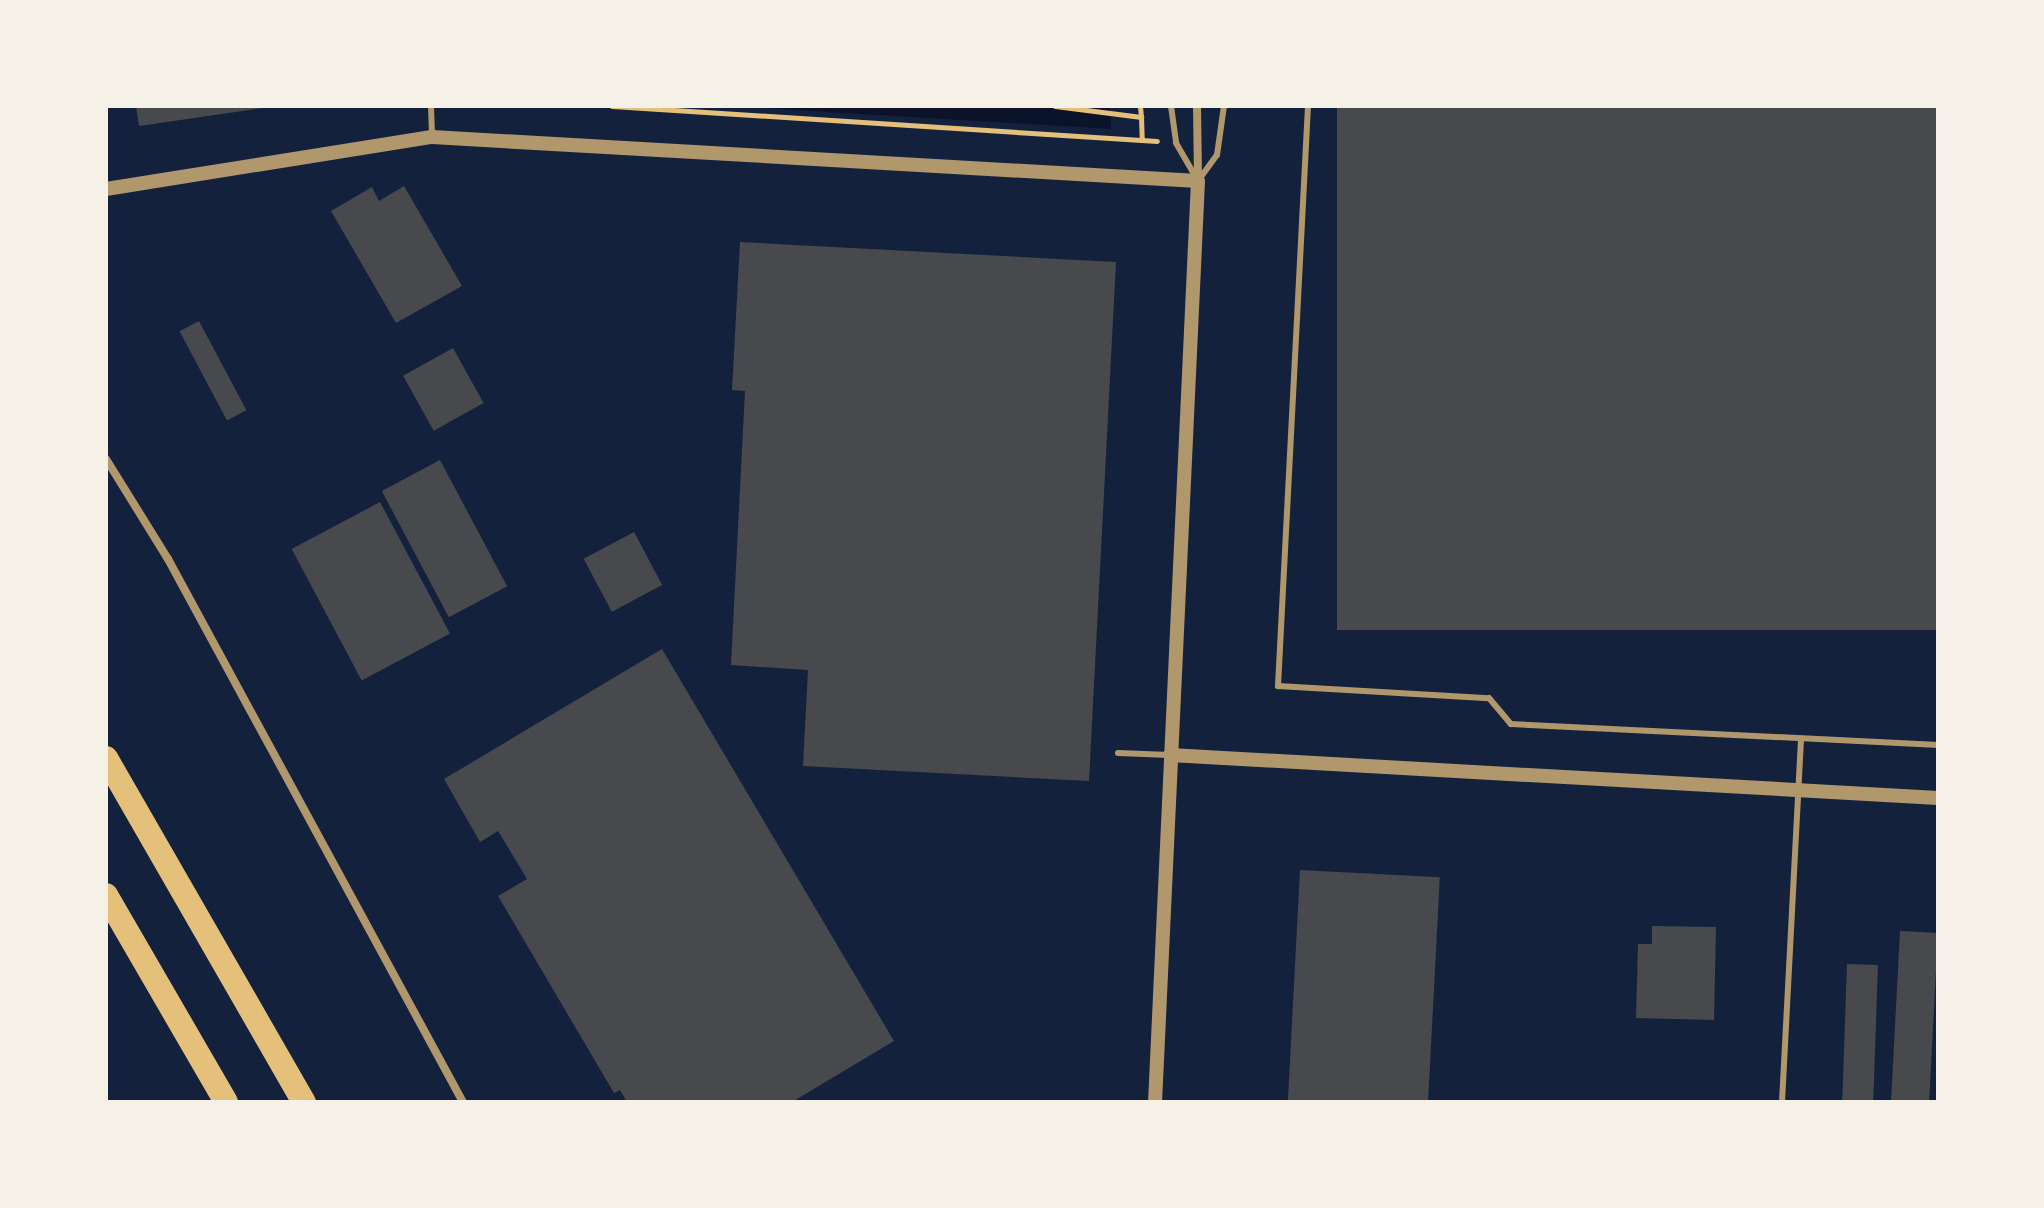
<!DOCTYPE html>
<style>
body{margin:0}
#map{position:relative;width:2044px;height:1208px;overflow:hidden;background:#14213d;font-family:"Asap Condensed",sans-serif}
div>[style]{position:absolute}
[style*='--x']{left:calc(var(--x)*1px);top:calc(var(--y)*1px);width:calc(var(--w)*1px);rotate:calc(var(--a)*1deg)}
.water>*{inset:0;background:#0b132b}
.building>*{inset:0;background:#48494c;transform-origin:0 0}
.path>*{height:5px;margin:-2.5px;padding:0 2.5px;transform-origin:2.5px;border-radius:2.5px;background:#e5c07b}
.service>*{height:6px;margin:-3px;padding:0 3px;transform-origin:3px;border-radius:3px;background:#b1986c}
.minor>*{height:8px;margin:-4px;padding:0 4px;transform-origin:4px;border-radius:4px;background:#b1986c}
.tertiary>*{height:14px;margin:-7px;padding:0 7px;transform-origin:7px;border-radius:7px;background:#b1986c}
.motorway>*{height:24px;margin:-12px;padding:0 12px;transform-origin:12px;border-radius:12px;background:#e5c07b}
span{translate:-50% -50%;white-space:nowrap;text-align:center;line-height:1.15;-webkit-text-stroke:7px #f6f1e7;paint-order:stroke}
.frame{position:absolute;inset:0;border:108px solid #f6f1e7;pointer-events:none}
</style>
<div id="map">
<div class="water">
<div style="clip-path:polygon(730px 106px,1110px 106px,1111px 129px)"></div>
</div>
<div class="building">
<div style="clip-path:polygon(136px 106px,262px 106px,262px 108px,139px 126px)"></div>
<div style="left:1337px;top:106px;width:601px;height:524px"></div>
<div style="clip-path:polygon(404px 186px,462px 286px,396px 323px,331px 211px,372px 187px,379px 201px)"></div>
<div style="clip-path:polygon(740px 242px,1116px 262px,1089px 781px,803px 766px,808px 670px,731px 665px,745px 391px,732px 390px)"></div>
<div style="left:199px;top:321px;width:101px;height:22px;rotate:62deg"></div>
<div style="left:453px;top:348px;width:63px;height:57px;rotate:61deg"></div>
<div style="left:440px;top:460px;width:143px;height:66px;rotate:62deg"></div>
<div style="left:380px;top:502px;width:149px;height:100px;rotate:62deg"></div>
<div style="left:634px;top:532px;width:60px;height:57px;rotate:62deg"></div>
<div style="clip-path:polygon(662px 649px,894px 1041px,792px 1102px,627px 1102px,620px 1090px,614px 1093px,498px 896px,527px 879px,498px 831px,480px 842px,444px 779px)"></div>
<div style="left:1300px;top:870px;width:140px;height:232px;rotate:3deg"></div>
<div style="clip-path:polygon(1652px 926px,1716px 927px,1714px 1020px,1636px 1018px,1638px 944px,1652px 944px)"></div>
<div style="left:1900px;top:931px;width:38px;height:171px;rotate:3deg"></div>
<div style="left:1847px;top:964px;width:31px;height:138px;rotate:2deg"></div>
</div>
<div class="path">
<div style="--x:612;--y:106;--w:546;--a:3.67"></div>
<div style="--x:1055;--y:106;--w:87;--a:7.3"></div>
<div style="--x:1141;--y:117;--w:23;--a:88"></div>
<div style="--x:1140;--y:106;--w:11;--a:85"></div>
</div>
<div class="service">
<div style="--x:431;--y:106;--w:31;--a:88"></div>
<div style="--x:1171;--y:106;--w:37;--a:82"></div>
<div style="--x:1176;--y:143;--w:44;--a:59.9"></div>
<div style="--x:1198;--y:181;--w:32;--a:-54"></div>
<div style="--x:1217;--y:155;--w:49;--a:-81.9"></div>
<div style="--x:1308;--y:106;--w:581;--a:92.96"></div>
<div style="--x:1278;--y:686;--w:211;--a:3.3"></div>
<div style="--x:1489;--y:698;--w:34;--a:50"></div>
<div style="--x:1511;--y:724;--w:428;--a:2.8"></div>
<div style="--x:1118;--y:753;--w:52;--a:2.2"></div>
<div style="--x:1782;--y:1102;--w:361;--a:-87"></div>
</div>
<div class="minor">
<div style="--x:1197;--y:106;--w:75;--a:89.2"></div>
<div style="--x:106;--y:459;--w:118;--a:58.2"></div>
<div style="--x:168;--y:559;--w:618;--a:61.49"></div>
</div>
<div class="tertiary">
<div style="--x:106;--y:189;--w:330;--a:-9.1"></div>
<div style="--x:432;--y:137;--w:767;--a:3.29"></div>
<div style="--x:1198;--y:181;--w:922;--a:92.67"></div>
<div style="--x:1170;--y:755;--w:769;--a:3.2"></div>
</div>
<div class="motorway">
<div style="--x:106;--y:758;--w:397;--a:60.1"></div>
<div style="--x:106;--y:895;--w:239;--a:59.9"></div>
</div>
<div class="frame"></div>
</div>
